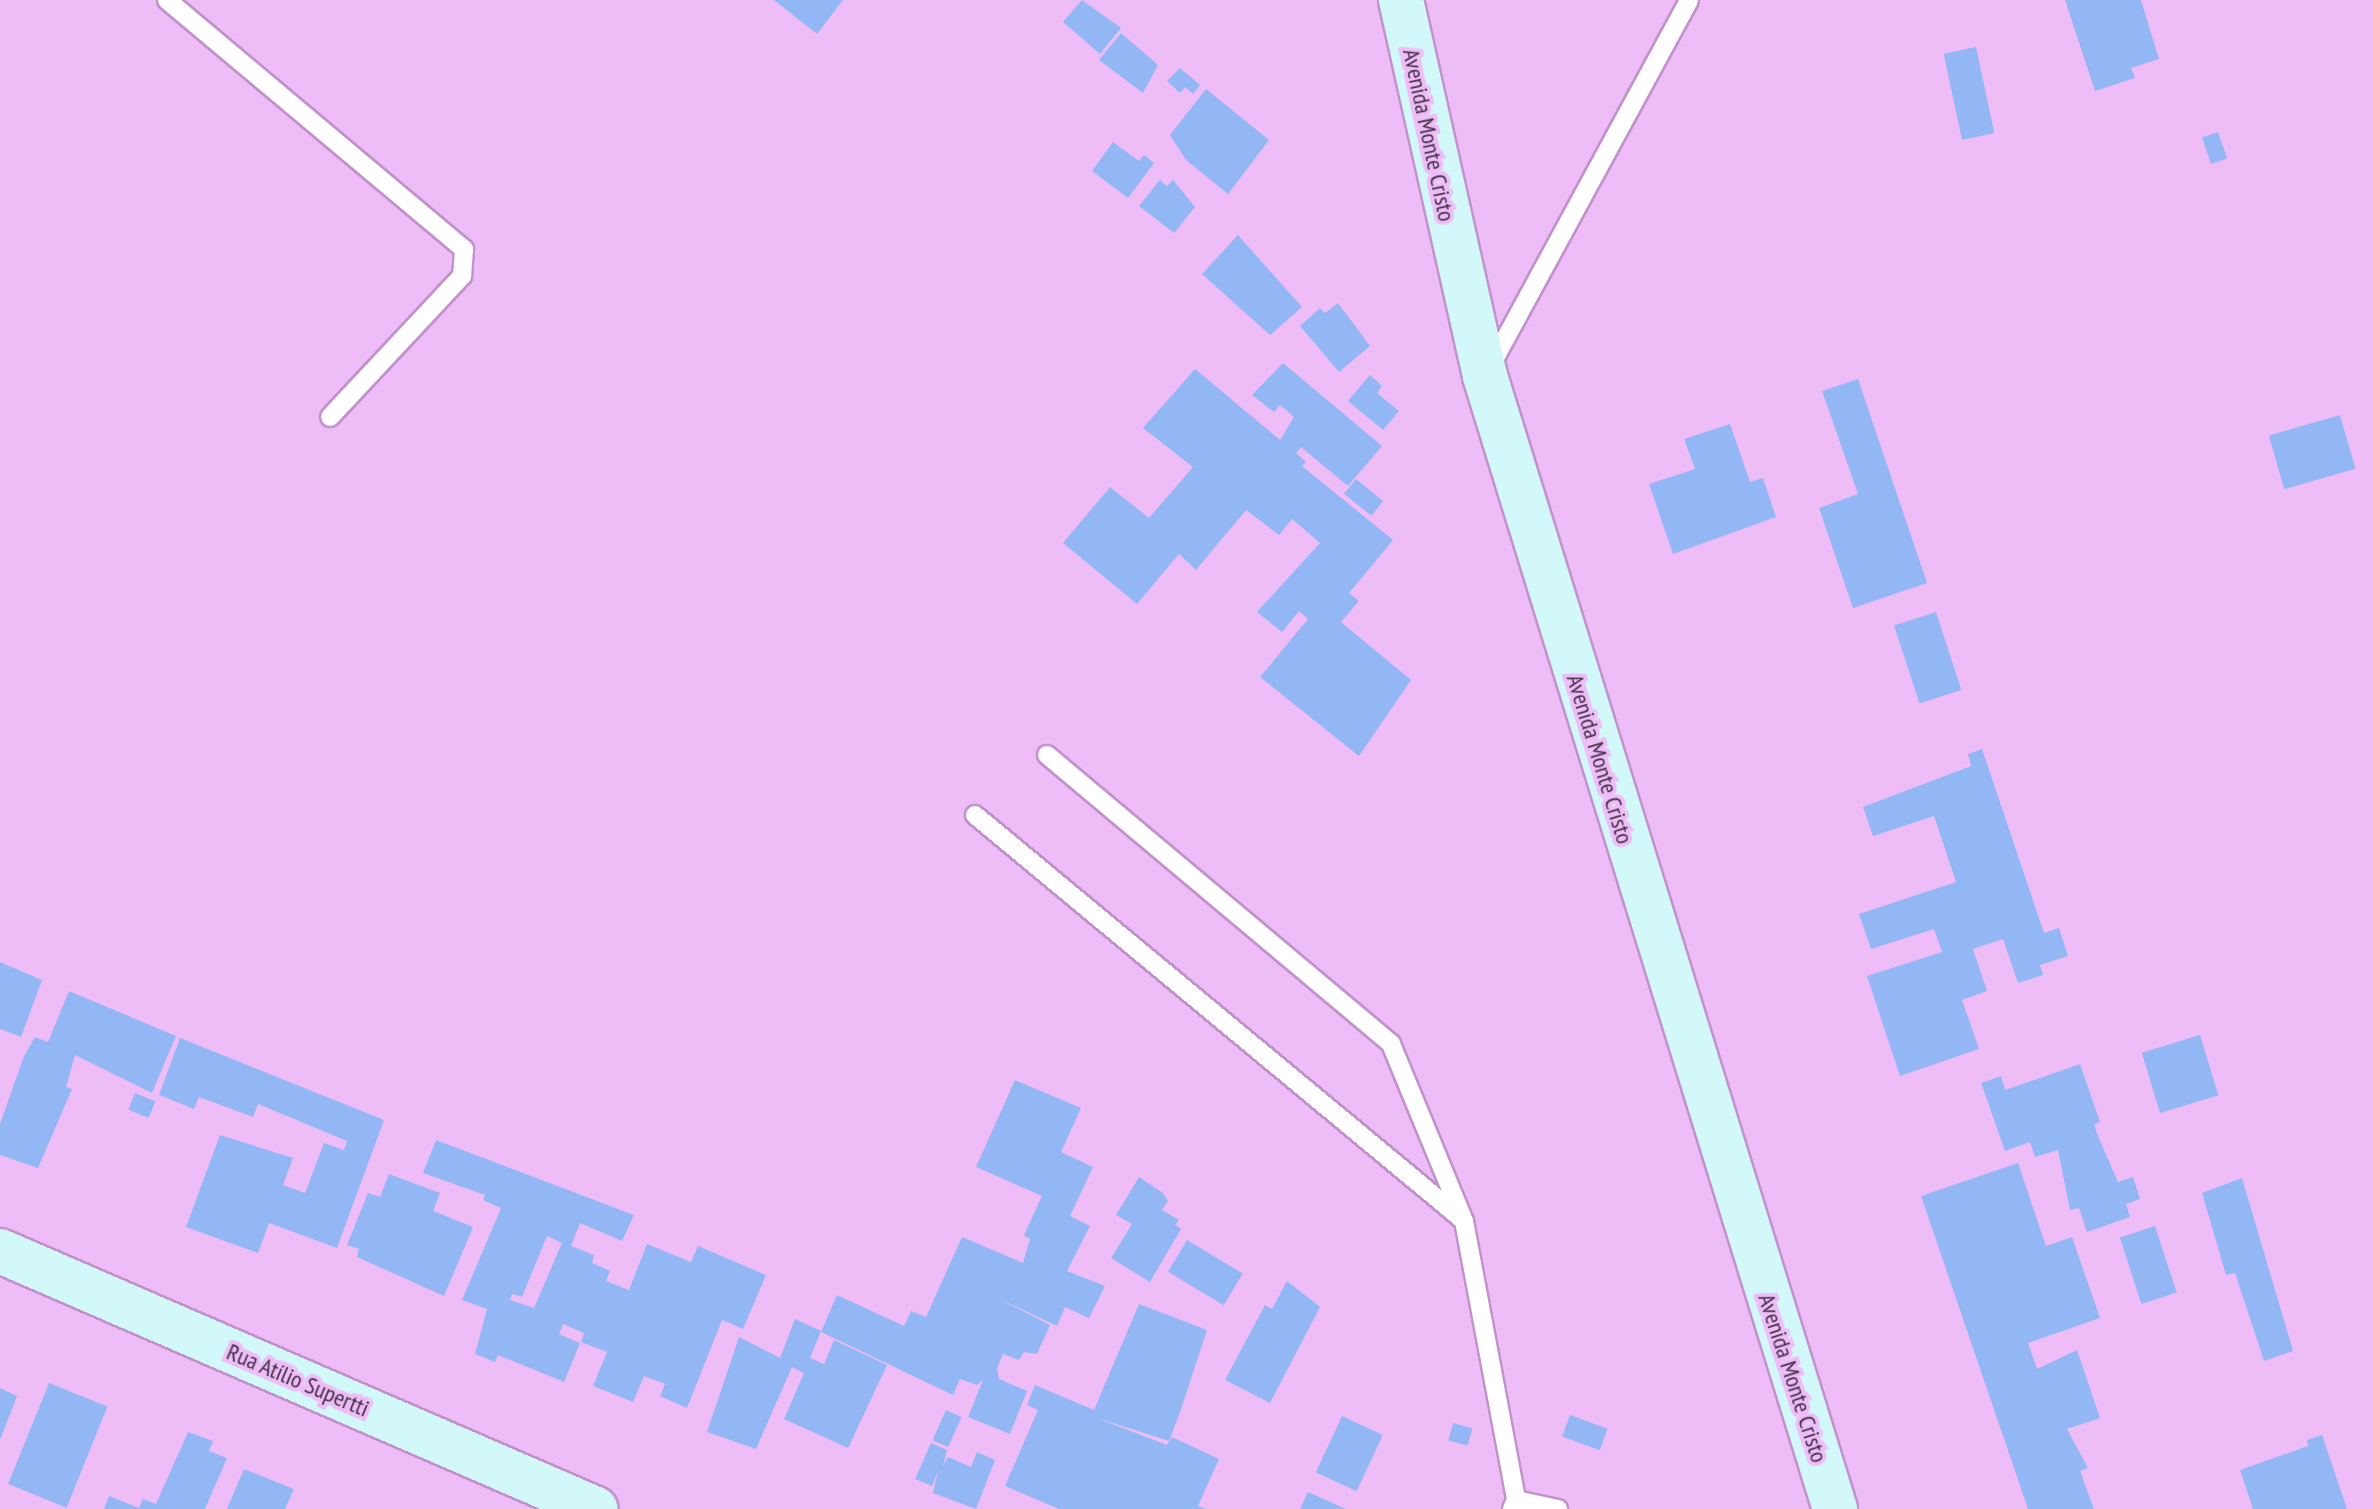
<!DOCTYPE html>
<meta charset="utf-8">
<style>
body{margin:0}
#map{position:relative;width:2373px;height:1509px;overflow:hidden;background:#eebdf8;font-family:"PT Sans Narrow",sans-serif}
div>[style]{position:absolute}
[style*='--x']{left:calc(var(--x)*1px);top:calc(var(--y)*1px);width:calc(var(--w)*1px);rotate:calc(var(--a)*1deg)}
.building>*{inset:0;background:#93b7f4;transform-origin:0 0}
.roads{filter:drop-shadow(2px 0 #c192cb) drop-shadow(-2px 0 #c192cb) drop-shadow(0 2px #c192cb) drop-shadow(0 -2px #c192cb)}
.service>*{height:18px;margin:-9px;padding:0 9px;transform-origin:9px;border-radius:9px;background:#fff}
.secondary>*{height:44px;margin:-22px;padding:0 22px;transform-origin:22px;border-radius:22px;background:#d2f8fa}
span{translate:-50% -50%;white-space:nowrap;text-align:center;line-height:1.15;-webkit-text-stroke:8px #eebdf8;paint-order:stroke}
.street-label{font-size:24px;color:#432f47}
</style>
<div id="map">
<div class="building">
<div style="clip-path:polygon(774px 0,843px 0,817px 34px)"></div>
<div style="clip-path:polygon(1082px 0,1121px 28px,1100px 54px,1063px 22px)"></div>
<div style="clip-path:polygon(2065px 0,2141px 0,2159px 59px,2131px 68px,2135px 78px,2095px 91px)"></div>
<div style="clip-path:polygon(1121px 33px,1158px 65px,1143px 93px,1099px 60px)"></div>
<div style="left:1976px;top:47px;width:88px;height:33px;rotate:78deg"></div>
<div style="clip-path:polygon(1180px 68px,1200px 85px,1193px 94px,1185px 87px,1180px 93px,1167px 81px)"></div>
<div style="clip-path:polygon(1206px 89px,1269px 140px,1228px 194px,1186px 160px,1170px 135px)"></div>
<div style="left:2218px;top:132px;width:28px;height:17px;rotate:71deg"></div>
<div style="clip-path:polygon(1113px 142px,1139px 161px,1144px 155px,1154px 163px,1128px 198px,1092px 171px)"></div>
<div style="clip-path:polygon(1160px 180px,1167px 186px,1173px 180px,1195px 207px,1174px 233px,1139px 206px)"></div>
<div style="clip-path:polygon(1238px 235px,1302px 307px,1270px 335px,1202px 274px)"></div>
<div style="clip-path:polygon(1338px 303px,1370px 346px,1339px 372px,1300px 326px,1320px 308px,1325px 313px)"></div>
<div style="clip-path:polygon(1283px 363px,1382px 446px,1348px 486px,1301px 447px,1296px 453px,1306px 462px,1302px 466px,1393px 540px,1349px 593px,1359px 601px,1341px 622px,1411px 680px,1359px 756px,1260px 677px,1308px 619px,1299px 611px,1282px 632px,1257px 612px,1320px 543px,1292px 519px,1279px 535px,1246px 510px,1196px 570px,1179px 554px,1137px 604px,1063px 543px,1110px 487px,1149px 518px,1193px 467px,1143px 428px,1195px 369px,1280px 440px,1294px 417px,1280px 405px,1274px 412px,1252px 395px)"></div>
<div style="clip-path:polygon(1370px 375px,1382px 386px,1377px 393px,1399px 411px,1383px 430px,1348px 401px)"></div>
<div style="clip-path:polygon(1858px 379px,1927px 583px,1853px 608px,1819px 508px,1858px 494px,1822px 391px)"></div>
<div style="left:2340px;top:415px;width:56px;height:74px;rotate:74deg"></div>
<div style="clip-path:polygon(1730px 424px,1750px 482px,1763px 478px,1776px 517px,1673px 554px,1649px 484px,1695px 469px,1684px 439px)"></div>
<div style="left:1356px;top:479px;width:35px;height:19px;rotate:39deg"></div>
<div style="left:1936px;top:612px;width:82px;height:44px;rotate:72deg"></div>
<div style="clip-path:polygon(1982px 749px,2044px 933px,2059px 928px,2068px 956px,2040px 965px,2043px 975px,2018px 983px,2003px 939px,1973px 949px,1987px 991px,1962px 1000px,1979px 1049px,1900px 1076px,1867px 976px,1942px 952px,1934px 929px,1871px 949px,1859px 914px,1956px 882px,1934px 816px,1873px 836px,1863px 807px,1971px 766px,1968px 754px)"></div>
<div style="clip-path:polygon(0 962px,42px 980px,21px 1037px,0 1029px)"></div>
<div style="clip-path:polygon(69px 991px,176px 1036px,152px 1093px,75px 1055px,66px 1087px,72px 1089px,38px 1168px,0 1155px,0 1124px,24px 1056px,35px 1037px,48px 1042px)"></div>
<div style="left:2200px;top:1035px;width:63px;height:61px;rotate:73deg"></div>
<div style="clip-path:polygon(180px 1038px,384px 1120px,337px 1248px,269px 1223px,258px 1253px,186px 1227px,220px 1135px,293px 1158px,283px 1185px,305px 1193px,324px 1143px,344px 1150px,347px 1141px,258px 1104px,253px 1117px,199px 1097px,194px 1109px,159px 1095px)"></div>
<div style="clip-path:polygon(2080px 1064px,2100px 1122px,2094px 1124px,2098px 1136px,2118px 1182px,2133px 1177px,2140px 1199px,2126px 1204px,2130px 1217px,2087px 1232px,2079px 1208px,2070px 1210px,2058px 1150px,2035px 1157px,2030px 1142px,2005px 1151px,1981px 1083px,2001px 1076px,2005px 1090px)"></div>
<div style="clip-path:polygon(1015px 1080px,1081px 1108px,1061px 1152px,1093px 1167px,1070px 1216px,1090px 1226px,1067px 1271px,1105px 1286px,1089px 1318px,1065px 1307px,1057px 1326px,996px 1297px,1050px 1325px,1037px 1354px,1024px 1352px,1019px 1360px,1003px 1354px,997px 1368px,999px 1379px,1027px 1391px,1010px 1434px,968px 1417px,983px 1380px,977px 1385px,960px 1379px,953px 1395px,821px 1332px,837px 1295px,904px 1326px,911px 1311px,926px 1317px,962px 1237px,1023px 1263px,1030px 1239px,1024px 1235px,1042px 1196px,976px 1167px)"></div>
<div style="left:135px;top:1093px;width:22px;height:18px;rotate:22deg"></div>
<div style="clip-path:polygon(evenodd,436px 1140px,634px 1215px,622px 1241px,580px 1223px,571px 1246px,594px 1255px,592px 1263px,610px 1271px,606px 1281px,629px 1290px,647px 1244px,691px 1262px,698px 1246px,766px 1275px,743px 1329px,722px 1320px,687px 1408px,660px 1396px,665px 1384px,644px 1376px,633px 1402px,593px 1386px,607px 1352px,581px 1342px,584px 1333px,563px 1324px,559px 1334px,580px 1343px,564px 1382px,498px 1355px,495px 1362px,475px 1354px,487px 1309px,462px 1300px,501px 1208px,483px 1200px,485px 1195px,423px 1173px,436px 1140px,547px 1236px,562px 1243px,534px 1308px,510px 1300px,512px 1294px,522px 1297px,547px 1236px)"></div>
<div style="clip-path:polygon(2018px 1163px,2046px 1246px,2072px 1237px,2100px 1318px,2028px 1343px,2037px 1369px,2077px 1350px,2100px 1418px,2067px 1429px,2088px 1468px,2080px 1471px,2094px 1509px,2028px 1509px,1921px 1196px)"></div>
<div style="clip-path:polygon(389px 1174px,440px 1193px,433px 1211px,473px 1227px,444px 1296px,357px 1257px,359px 1249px,347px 1245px,368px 1193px,380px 1197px)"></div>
<div style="clip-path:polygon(1139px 1177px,1163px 1193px,1168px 1201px,1162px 1210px,1179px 1220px,1175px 1225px,1181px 1229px,1150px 1282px,1111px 1258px,1132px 1224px,1116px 1215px)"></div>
<div style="clip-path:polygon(2242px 1178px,2293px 1351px,2264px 1361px,2235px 1273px,2226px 1275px,2202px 1193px)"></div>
<div style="left:2155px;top:1226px;width:70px;height:37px;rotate:72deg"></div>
<div style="left:1187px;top:1240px;width:65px;height:37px;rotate:31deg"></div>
<div style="clip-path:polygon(1287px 1281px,1320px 1307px,1270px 1403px,1225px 1380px,1265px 1305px,1272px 1309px)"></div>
<div style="clip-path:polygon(1139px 1304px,1207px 1330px,1179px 1415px,1169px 1441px,1097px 1418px,1167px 1445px,1172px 1437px,1219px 1459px,1198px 1506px,1206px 1509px,1059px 1509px,1005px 1486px,1038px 1410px,1027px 1405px,1035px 1385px,1094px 1410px)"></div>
<div style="clip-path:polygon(795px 1319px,821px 1331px,810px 1358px,824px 1364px,834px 1340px,887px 1365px,848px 1448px,784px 1419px,804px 1373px,792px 1367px,756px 1449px,707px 1432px,739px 1337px,780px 1358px)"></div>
<div style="left:49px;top:1383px;width:63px;height:109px;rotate:22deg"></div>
<div style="clip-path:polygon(0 1388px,17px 1396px,0 1440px)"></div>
<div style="left:946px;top:1410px;width:17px;height:33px;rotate:24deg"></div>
<div style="left:1570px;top:1415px;width:40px;height:23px;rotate:20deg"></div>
<div style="left:1342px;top:1416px;width:45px;height:62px;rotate:25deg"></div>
<div style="left:1453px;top:1423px;width:20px;height:18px;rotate:15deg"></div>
<div style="clip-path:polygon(188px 1432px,213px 1441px,209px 1451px,227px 1458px,205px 1509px,104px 1509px,109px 1496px,139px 1508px,143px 1499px,156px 1504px)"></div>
<div style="clip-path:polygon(2322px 1435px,2347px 1509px,2253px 1509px,2240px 1470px,2308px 1446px,2307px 1440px)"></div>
<div style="clip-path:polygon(931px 1443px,947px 1450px,943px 1466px,948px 1457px,971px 1467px,977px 1452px,995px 1460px,976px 1509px,933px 1493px,938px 1471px,932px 1486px,915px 1479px)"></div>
<div style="clip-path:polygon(244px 1469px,294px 1489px,285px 1509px,227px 1509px)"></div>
<div style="clip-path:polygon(1308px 1492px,1346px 1509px,1300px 1509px)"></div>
</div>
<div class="roads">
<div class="service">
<div style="--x:167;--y:0;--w:388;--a:40"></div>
<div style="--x:464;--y:249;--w:27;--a:94"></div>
<div style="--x:462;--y:276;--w:193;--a:133.1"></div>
<div style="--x:1490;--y:367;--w:417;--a:-61.5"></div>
<div style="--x:1047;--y:755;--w:449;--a:40"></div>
<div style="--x:1391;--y:1044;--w:191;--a:67.6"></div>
<div style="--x:1464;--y:1221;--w:284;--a:79.4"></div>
<div style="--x:1516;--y:1500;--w:10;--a:114"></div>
<div style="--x:975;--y:815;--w:633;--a:39.68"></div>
<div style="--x:1516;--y:1500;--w:43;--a:12.1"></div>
</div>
<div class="secondary">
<div style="--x:1401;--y:0;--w:385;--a:77.4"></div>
<div style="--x:1485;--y:376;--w:1186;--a:72.83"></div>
<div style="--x:0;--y:1251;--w:649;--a:23.41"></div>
</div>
</div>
<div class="street-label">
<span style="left:1429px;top:135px;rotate:78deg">Avenida Monte Cristo</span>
<span style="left:1600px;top:759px;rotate:73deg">Avenida Monte Cristo</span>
<span style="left:1793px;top:1378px;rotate:72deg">Avenida Monte Cristo</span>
<span style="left:298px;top:1380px;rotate:23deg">Rua Atílio Supertti</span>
</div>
</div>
